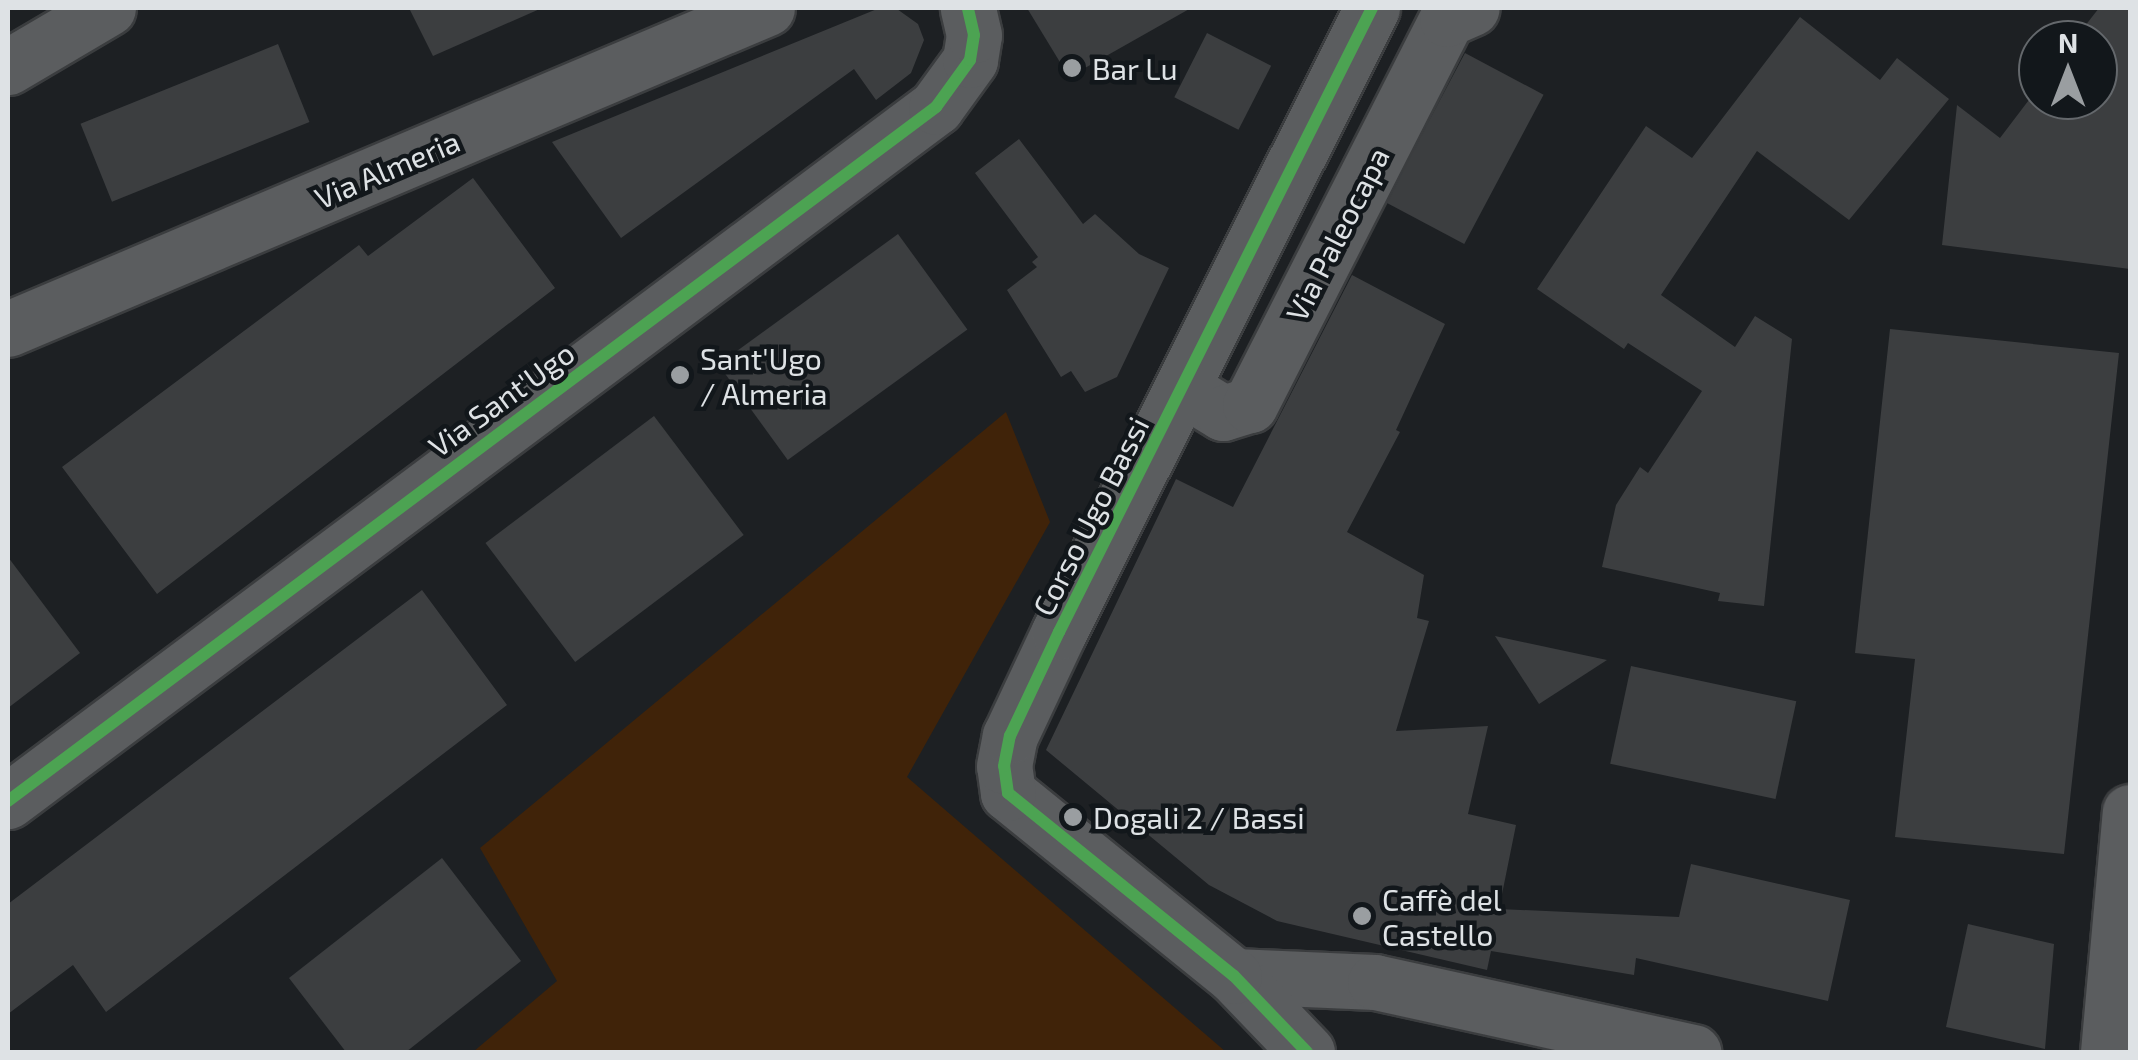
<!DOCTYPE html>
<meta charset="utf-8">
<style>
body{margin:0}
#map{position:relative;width:2138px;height:1060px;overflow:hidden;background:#1d2023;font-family:"Exo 2",sans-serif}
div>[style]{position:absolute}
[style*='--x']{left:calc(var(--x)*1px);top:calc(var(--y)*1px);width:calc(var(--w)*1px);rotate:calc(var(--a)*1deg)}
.green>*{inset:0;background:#402309}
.building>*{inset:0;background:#3c3e40;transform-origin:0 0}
.roads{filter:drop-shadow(2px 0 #3b3d3f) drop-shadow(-2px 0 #3b3d3f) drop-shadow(0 2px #3b3d3f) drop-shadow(0 -2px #3b3d3f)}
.minor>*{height:55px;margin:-27.5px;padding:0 27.5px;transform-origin:27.5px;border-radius:27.5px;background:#5b5d5f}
.cycleway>*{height:12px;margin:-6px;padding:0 6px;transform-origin:6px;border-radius:6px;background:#4ca352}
.dots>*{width:28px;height:28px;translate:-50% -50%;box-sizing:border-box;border:5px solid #12171b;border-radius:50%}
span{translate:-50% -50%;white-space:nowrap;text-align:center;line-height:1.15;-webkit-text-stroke:9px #12171b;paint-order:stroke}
.poi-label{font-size:30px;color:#dee2e5}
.left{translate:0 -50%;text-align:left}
.street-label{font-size:30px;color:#dee2e5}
.frame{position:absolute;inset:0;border:10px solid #dee2e5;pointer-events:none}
.north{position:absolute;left:2018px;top:20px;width:100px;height:100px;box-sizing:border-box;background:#12171b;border:2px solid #64686c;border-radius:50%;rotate:0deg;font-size:28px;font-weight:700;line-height:40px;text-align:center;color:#dee2e5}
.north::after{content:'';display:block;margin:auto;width:35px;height:45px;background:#9a9ea1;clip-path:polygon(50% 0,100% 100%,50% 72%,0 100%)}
</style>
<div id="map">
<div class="green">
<div style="clip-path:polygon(1006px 412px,1050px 522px,907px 777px,1226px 1052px,473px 1052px,557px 981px,480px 848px)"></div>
</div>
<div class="building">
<div style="clip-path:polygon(409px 8px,542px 8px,433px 56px)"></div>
<div style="clip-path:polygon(1027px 8px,1191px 8px,1069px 77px)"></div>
<div style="clip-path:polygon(2099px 8px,2130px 8px,2130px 269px,1942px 245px,1957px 105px,2000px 138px,2038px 88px,2038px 100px,2098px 100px,2098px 40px,2074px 40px)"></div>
<div style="clip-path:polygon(877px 9px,897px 9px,918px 24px,924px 40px,911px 73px,876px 100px,854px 69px,621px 238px,552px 142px)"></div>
<div style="clip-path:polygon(1800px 17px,1880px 80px,1897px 58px,1949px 99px,1849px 220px,1757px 151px,1661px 295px,1735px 347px,1755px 316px,1792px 339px,1764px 606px,1718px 601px,1720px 593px,1602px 567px,1616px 505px,1640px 467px,1648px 473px,1702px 391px,1628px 343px,1624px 349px,1537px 289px,1646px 126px,1692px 158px)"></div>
<div style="left:1207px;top:33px;width:72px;height:72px;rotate:27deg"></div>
<div style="left:278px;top:44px;width:84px;height:213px;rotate:68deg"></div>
<div style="left:1465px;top:53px;width:89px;height:169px;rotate:28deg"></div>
<div style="clip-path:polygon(1019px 139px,1083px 224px,1095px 214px,1139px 254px,1169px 268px,1117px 377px,1085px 392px,1071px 371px,1061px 377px,1007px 290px,1037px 267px,1032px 262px,1038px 257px,975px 173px)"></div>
<div style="clip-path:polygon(473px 178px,555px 288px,157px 594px,62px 467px,359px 245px,368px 256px)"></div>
<div style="left:898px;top:234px;width:118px;height:222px;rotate:54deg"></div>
<div style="clip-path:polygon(1352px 275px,1445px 324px,1396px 430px,1400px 432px,1347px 532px,1424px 575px,1417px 618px,1429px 621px,1396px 731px,1488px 726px,1468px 814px,1516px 825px,1499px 909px,1679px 917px,1691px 864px,1850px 900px,1828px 1001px,1636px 958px,1634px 975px,1491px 951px,1487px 970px,1277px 921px,1209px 885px,1046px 750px,1176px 479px,1233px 507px)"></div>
<div style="clip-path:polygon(1890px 329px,2119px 353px,2064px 854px,1895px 837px,1915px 659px,1855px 653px)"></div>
<div style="left:654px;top:416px;width:149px;height:211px;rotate:53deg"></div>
<div style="clip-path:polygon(8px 557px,80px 653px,8px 708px)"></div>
<div style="clip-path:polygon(422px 590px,507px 705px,106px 1012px,73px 965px,8px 1014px,8px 904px)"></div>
<div style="clip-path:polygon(1495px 636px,1607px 660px,1539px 704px)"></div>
<div style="left:1631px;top:666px;width:169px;height:100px;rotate:12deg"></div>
<div style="clip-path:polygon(442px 858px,521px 961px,406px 1052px,346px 1052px,289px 978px)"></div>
<div style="clip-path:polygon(1968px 924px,2054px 944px,2045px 1049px,1946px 1027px)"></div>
</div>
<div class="roads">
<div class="minor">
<div style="--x:8;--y:67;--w:116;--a:-30.5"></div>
<div style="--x:8;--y:329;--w:824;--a:-22.92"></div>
<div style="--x:1182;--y:388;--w:48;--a:31.4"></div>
<div style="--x:1223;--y:413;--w:28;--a:-17"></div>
<div style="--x:1250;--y:405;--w:433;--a:-63"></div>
<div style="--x:1447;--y:19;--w:27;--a:-24"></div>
<div style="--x:8;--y:801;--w:1159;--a:-36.79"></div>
<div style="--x:936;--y:107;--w:58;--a:-54.1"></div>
<div style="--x:970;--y:60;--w:25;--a:-81"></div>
<div style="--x:974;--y:35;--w:28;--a:-103"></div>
<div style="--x:1234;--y:976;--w:141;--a:2.4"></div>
<div style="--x:1375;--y:982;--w:326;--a:12.4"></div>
<div style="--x:1307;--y:1052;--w:105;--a:-133.8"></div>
<div style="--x:1234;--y:976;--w:291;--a:-141"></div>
<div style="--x:1008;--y:793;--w:27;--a:-98"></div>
<div style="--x:1004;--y:766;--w:31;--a:-79"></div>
<div style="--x:1010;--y:736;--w:115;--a:-64.8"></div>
<div style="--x:1059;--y:632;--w:698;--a:-63.36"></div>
<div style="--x:2108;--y:1052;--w:241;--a:-84.8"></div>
</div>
</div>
<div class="cycleway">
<div style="--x:8;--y:801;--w:1159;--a:-36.79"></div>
<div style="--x:936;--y:107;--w:58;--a:-54.1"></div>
<div style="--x:970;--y:60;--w:25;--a:-81"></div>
<div style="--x:974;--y:35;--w:28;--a:-103"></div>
<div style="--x:1307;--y:1052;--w:105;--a:-133.8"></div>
<div style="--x:1234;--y:976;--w:291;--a:-141"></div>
<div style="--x:1008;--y:793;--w:27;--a:-98"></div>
<div style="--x:1004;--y:766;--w:31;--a:-79"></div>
<div style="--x:1010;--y:736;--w:115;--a:-64.8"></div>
<div style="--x:1059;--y:632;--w:698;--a:-63.36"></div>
</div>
<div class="dots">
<div style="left:1072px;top:68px;background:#9a9ea1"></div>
<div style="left:680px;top:375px;background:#9a9ea1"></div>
<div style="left:1073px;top:817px;background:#9a9ea1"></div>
<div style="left:1362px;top:916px;background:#9a9ea1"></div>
</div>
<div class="poi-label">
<span class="left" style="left:1092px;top:68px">Bar Lu</span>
<span class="left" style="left:700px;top:375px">Sant'Ugo<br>/ Almeria</span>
<span class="left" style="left:1093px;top:817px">Dogali 2 / Bassi</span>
<span class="left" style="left:1382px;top:916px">Caffè del<br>Castello</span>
</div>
<div class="street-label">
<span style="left:387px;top:169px;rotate:-23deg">Via Almeria</span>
<span style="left:1337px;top:234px;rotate:-63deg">Via Paleocapa</span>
<span style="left:501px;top:399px;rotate:-36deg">Via Sant'Ugo</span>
<span style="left:1090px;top:516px;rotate:-63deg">Corso Ugo Bassi</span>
</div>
<div class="frame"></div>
<div class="north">N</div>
</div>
